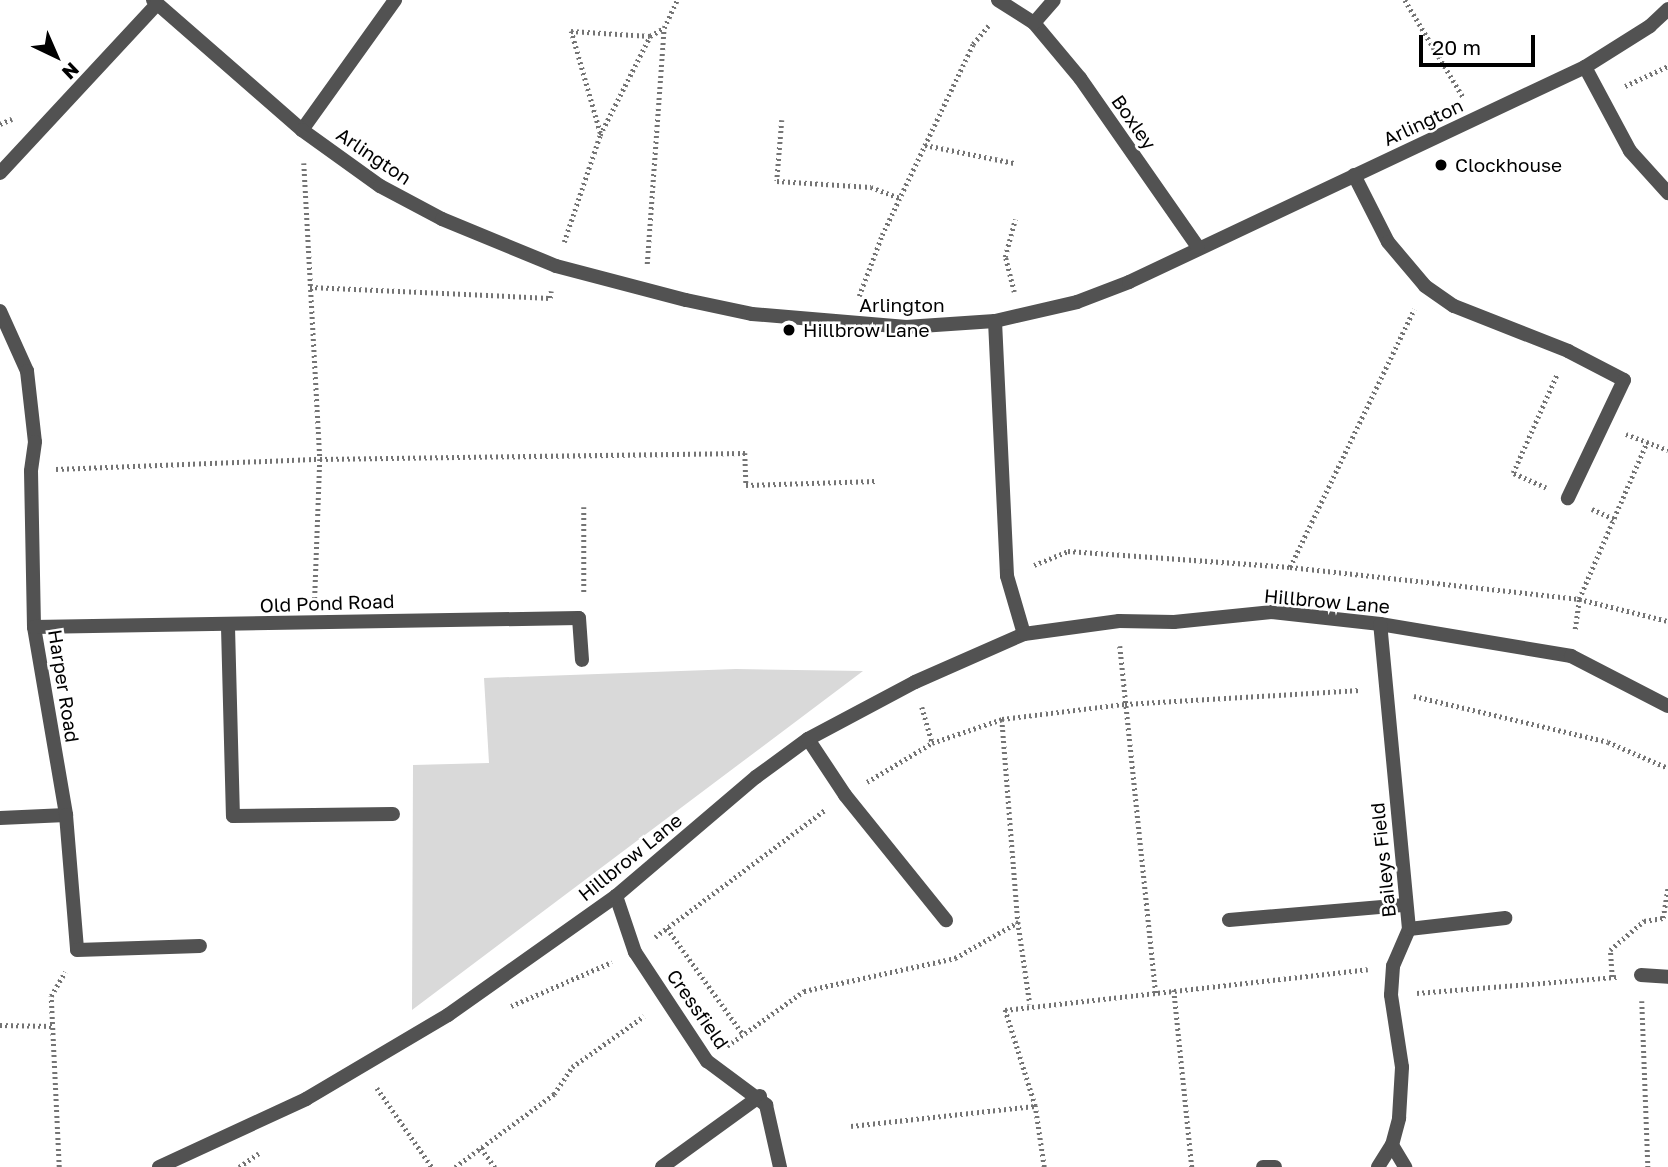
<!DOCTYPE html>
<style>
body{margin:0}
#map{position:relative;width:1668px;height:1167px;overflow:hidden;background:#fff;font-family:"Golos Text",sans-serif}
div>[style]{position:absolute}
[style*='--x']{left:calc(var(--x)*1px);top:calc(var(--y)*1px);width:calc(var(--w)*1px);rotate:calc(var(--a)*1deg)}
.green>*{inset:0;background:#d9d9d9}
.path>*{height:4.5px;margin-top:-2.25px;transform-origin:0;background:repeating-linear-gradient(90deg,#747474 0 2px,transparent 0 5.5px)}
.service>*{height:14px;margin:-7px;padding:0 7px;transform-origin:7px;border-radius:7px;background:#525252}
.minor>*{height:14px;margin:-7px;padding:0 7px;transform-origin:7px;border-radius:7px;background:#525252}
.dots>*{width:19px;height:19px;translate:-50% -50%;box-sizing:border-box;border:4px solid #fff;border-radius:50%}
span{translate:-50% -50%;white-space:nowrap;text-align:center;line-height:1.15;-webkit-text-stroke:5px #fff;paint-order:stroke}
.street-label{font-size:19px;color:#000}
.poi-label{font-size:19px;color:#000}
.left{translate:0 -50%;text-align:left}
.north{position:absolute;left:21px;top:21px;width:70px;height:70px;-webkit-text-stroke:5px #fff;paint-order:stroke;rotate:136deg;font-size:19px;font-weight:700;line-height:28px;text-align:center;color:#000}
.north::after{content:'';display:block;margin:auto;width:24px;height:32px;background:#000;clip-path:polygon(50% 0,100% 100%,50% 72%,0 100%)}
.scale{position:absolute;left:1419px;top:35px;width:116px;height:32px;box-sizing:border-box;border:4px solid #000;border-top:0;padding-left:9px;font-size:21px;line-height:24px;white-space:nowrap;color:#000;-webkit-text-stroke:5px #fff;paint-order:stroke}
</style>
<div id="map">
<div class="green">
<div style="clip-path:polygon(736px 669px,863px 671px,412px 1010px,413px 765px,489px 763px,484px 678px)"></div>
</div>
<div class="path">
<div style="--x:1405;--y:0;--w:113;--a:59.1"></div>
<div style="--x:1625;--y:86;--w:47;--a:-24.9"></div>
<div style="--x:782;--y:120;--w:61;--a:94.7"></div>
<div style="--x:777;--y:181;--w:94;--a:3.7"></div>
<div style="--x:871;--y:187;--w:31;--a:21"></div>
<div style="--x:0;--y:124;--w:13;--a:-23"></div>
<div style="--x:600;--y:133;--w:106;--a:-105.9"></div>
<div style="--x:571;--y:31;--w:79;--a:3.6"></div>
<div style="--x:925;--y:145;--w:91;--a:11.4"></div>
<div style="--x:304;--y:163;--w:296;--a:86.9"></div>
<div style="--x:320;--y:459;--w:139;--a:92.1"></div>
<div style="--x:564;--y:242;--w:113;--a:-71.4"></div>
<div style="--x:600;--y:135;--w:111;--a:-63.2"></div>
<div style="--x:650;--y:36;--w:16;--a:-30"></div>
<div style="--x:664;--y:28;--w:31;--a:-65"></div>
<div style="--x:647;--y:264;--w:236;--a:-85.9"></div>
<div style="--x:310;--y:287;--w:240;--a:2.6"></div>
<div style="--x:550;--y:298;--w:7;--a:-82"></div>
<div style="--x:1014;--y:292;--w:36;--a:-104"></div>
<div style="--x:1005;--y:257;--w:39;--a:-75"></div>
<div style="--x:859;--y:296;--w:65;--a:-69.3"></div>
<div style="--x:882;--y:235;--w:212;--a:-64.5"></div>
<div style="--x:973;--y:44;--w:26;--a:-50"></div>
<div style="--x:1626;--y:434;--w:45;--a:20.9"></div>
<div style="--x:56;--y:469;--w:264;--a:-2.2"></div>
<div style="--x:320;--y:459;--w:425;--a:-0.8"></div>
<div style="--x:745;--y:453;--w:32;--a:88"></div>
<div style="--x:746;--y:485;--w:130;--a:-1.8"></div>
<div style="--x:1546;--y:488;--w:36;--a:-156"></div>
<div style="--x:1513;--y:473;--w:108;--a:-66"></div>
<div style="--x:584;--y:507;--w:87;--a:90"></div>
<div style="--x:1592;--y:509;--w:24;--a:24"></div>
<div style="--x:1034;--y:565;--w:37;--a:-22"></div>
<div style="--x:1068;--y:551;--w:223;--a:4.1"></div>
<div style="--x:1290;--y:567;--w:291;--a:6.3"></div>
<div style="--x:1579;--y:599;--w:92;--a:13.9"></div>
<div style="--x:1290;--y:567;--w:286;--a:-64.3"></div>
<div style="--x:1575;--y:629;--w:30;--a:-82"></div>
<div style="--x:1579;--y:599;--w:171;--a:-66.6"></div>
<div style="--x:1120;--y:646;--w:350;--a:84.1"></div>
<div style="--x:1414;--y:696;--w:199;--a:13.3"></div>
<div style="--x:1608;--y:742;--w:65;--a:23.4"></div>
<div style="--x:922;--y:707;--w:37;--a:74"></div>
<div style="--x:1002;--y:719;--w:204;--a:85.5"></div>
<div style="--x:1018;--y:922;--w:83;--a:81.7"></div>
<div style="--x:867;--y:782;--w:76;--a:-31"></div>
<div style="--x:932;--y:743;--w:74;--a:-18.9"></div>
<div style="--x:1002;--y:719;--w:124;--a:-7"></div>
<div style="--x:1125;--y:704;--w:235;--a:-3.4"></div>
<div style="--x:667;--y:928;--w:130;--a:54.4"></div>
<div style="--x:655;--y:937;--w:212;--a:-36.8"></div>
<div style="--x:1612;--y:977;--w:27;--a:-94"></div>
<div style="--x:1610;--y:950;--w:45;--a:-40.5"></div>
<div style="--x:1644;--y:921;--w:19;--a:-9"></div>
<div style="--x:1663;--y:918;--w:32;--a:-81"></div>
<div style="--x:1174;--y:990;--w:178;--a:84.2"></div>
<div style="--x:1417;--y:993;--w:201;--a:-4.6"></div>
<div style="--x:1642;--y:1001;--w:166;--a:87.9"></div>
<div style="--x:511;--y:1006;--w:110;--a:-23.5"></div>
<div style="--x:0;--y:1025;--w:53;--a:1.1"></div>
<div style="--x:727;--y:1046;--w:95;--a:-35.5"></div>
<div style="--x:804;--y:991;--w:155;--a:-12.3"></div>
<div style="--x:955;--y:958;--w:73;--a:-29.7"></div>
<div style="--x:377;--y:1088;--w:96;--a:55.2"></div>
<div style="--x:851;--y:1126;--w:185;--a:-6.2"></div>
<div style="--x:481;--y:1148;--w:24;--a:54"></div>
<div style="--x:59;--y:1167;--w:171;--a:-92.7"></div>
<div style="--x:51;--y:996;--w:28;--a:-60"></div>
<div style="--x:239;--y:1167;--w:24;--a:-35"></div>
<div style="--x:455;--y:1167;--w:123;--a:-36.4"></div>
<div style="--x:554;--y:1094;--w:32;--a:-56"></div>
<div style="--x:572;--y:1067;--w:88;--a:-35.3"></div>
<div style="--x:1044;--y:1167;--w:62;--a:-98.4"></div>
<div style="--x:1035;--y:1106;--w:101;--a:-107.4"></div>
<div style="--x:1005;--y:1010;--w:365;--a:-6.4"></div>
</div>
<div class="service">
<div style="--x:302;--y:130;--w:160;--a:-54.4"></div>
<div style="--x:1354;--y:175;--w:75;--a:63.1"></div>
<div style="--x:1388;--y:242;--w:57;--a:49.9"></div>
<div style="--x:1425;--y:286;--w:35;--a:35"></div>
<div style="--x:1454;--y:306;--w:123;--a:21.5"></div>
<div style="--x:1568;--y:351;--w:63;--a:27.4"></div>
<div style="--x:1624;--y:380;--w:131;--a:115.4"></div>
<div style="--x:228;--y:627;--w:189;--a:88.5"></div>
<div style="--x:233;--y:816;--w:160;--a:-0.7"></div>
<div style="--x:808;--y:739;--w:67;--a:56.5"></div>
<div style="--x:845;--y:795;--w:161;--a:51.1"></div>
<div style="--x:0;--y:818;--w:66;--a:-2.6"></div>
<div style="--x:1229;--y:920;--w:177;--a:-4.9"></div>
<div style="--x:1409;--y:929;--w:97;--a:-6.5"></div>
<div style="--x:1641;--y:975;--w:27;--a:4"></div>
<div style="--x:1392;--y:1145;--w:26;--a:59"></div>
<div style="--x:662;--y:1167;--w:121;--a:-35.9"></div>
<div style="--x:1263;--y:1167;--w:12;--a:0"></div>
</div>
<div class="minor">
<div style="--x:153;--y:0;--w:198;--a:41.1"></div>
<div style="--x:302;--y:130;--w:96;--a:35.7"></div>
<div style="--x:380;--y:186;--w:70;--a:28"></div>
<div style="--x:442;--y:219;--w:123;--a:22.4"></div>
<div style="--x:556;--y:266;--w:134;--a:14.7"></div>
<div style="--x:686;--y:300;--w:67;--a:12"></div>
<div style="--x:752;--y:314;--w:155;--a:4.8"></div>
<div style="--x:906;--y:327;--w:89;--a:-3.9"></div>
<div style="--x:995;--y:321;--w:84;--a:-13"></div>
<div style="--x:1077;--y:302;--w:56;--a:-21"></div>
<div style="--x:1129;--y:282;--w:504;--a:-25.24"></div>
<div style="--x:1585;--y:67;--w:77;--a:-32.2"></div>
<div style="--x:1650;--y:26;--w:25;--a:-43"></div>
<div style="--x:998;--y:0;--w:43;--a:32.6"></div>
<div style="--x:1034;--y:23;--w:72;--a:50.1"></div>
<div style="--x:1080;--y:78;--w:206;--a:55.1"></div>
<div style="--x:1034;--y:23;--w:30;--a:-49"></div>
<div style="--x:1585;--y:67;--w:95;--a:61.8"></div>
<div style="--x:1630;--y:151;--w:57;--a:47.9"></div>
<div style="--x:0;--y:173;--w:229;--a:-47.1"></div>
<div style="--x:0;--y:311;--w:66;--a:65.8"></div>
<div style="--x:27;--y:371;--w:71;--a:83.6"></div>
<div style="--x:35;--y:442;--w:29;--a:98"></div>
<div style="--x:31;--y:471;--w:156;--a:88.9"></div>
<div style="--x:34;--y:627;--w:191;--a:80.3"></div>
<div style="--x:66;--y:815;--w:135;--a:85.3"></div>
<div style="--x:77;--y:950;--w:123;--a:-1.9"></div>
<div style="--x:995;--y:321;--w:255;--a:87.3"></div>
<div style="--x:1007;--y:576;--w:60;--a:73.7"></div>
<div style="--x:34;--y:627;--w:545;--a:-0.95"></div>
<div style="--x:579;--y:618;--w:42;--a:85.9"></div>
<div style="--x:616;--y:896;--w:59;--a:71.3"></div>
<div style="--x:635;--y:952;--w:131;--a:56.6"></div>
<div style="--x:707;--y:1061;--w:74;--a:36.7"></div>
<div style="--x:766;--y:1105;--w:64;--a:77.3"></div>
<div style="--x:159;--y:1167;--w:162;--a:-24.8"></div>
<div style="--x:306;--y:1099;--w:165;--a:-30.6"></div>
<div style="--x:448;--y:1015;--w:206;--a:-35.3"></div>
<div style="--x:616;--y:896;--w:184;--a:-40.4"></div>
<div style="--x:756;--y:777;--w:64;--a:-36.2"></div>
<div style="--x:808;--y:739;--w:121;--a:-28"></div>
<div style="--x:915;--y:682;--w:119;--a:-23.8"></div>
<div style="--x:1024;--y:634;--w:96;--a:-7.8"></div>
<div style="--x:1119;--y:621;--w:55;--a:1"></div>
<div style="--x:1174;--y:622;--w:99;--a:-5.8"></div>
<div style="--x:1272;--y:612;--w:109;--a:6.3"></div>
<div style="--x:1380;--y:624;--w:194;--a:9.5"></div>
<div style="--x:1571;--y:656;--w:109;--a:27.3"></div>
<div style="--x:1378;--y:1167;--w:26;--a:-58"></div>
<div style="--x:1392;--y:1145;--w:28;--a:-75"></div>
<div style="--x:1399;--y:1118;--w:51;--a:-86.6"></div>
<div style="--x:1402;--y:1067;--w:73;--a:-98.7"></div>
<div style="--x:1391;--y:995;--w:29;--a:-86"></div>
<div style="--x:1393;--y:966;--w:40;--a:-66.6"></div>
<div style="--x:1409;--y:929;--w:306;--a:-95.4"></div>
</div>
<div class="dots">
<div style="left:1441px;top:165px;background:#000"></div>
<div style="left:789px;top:330px;background:#000"></div>
</div>
<div class="street-label">
<span style="left:1134px;top:122px;rotate:55deg">Boxley</span>
<span style="left:1423px;top:122px;rotate:-25deg">Arlington</span>
<span style="left:374px;top:156px;rotate:34deg">Arlington</span>
<span style="left:902px;top:305px">Arlington</span>
<span style="left:1327px;top:601px;rotate:5deg">Hillbrow Lane</span>
<span style="left:327px;top:603px;rotate:-2deg">Old Pond Road</span>
<span style="left:64px;top:686px;rotate:81deg">Harper Road</span>
<span style="left:630px;top:857px;rotate:-39deg">Hillbrow Lane</span>
<span style="left:1383px;top:860px;rotate:-96deg">Baileys Field</span>
<span style="left:698px;top:1009px;rotate:55deg">Cressfield</span>
</div>
<div class="poi-label">
<span class="left" style="left:1455px;top:165px">Clockhouse</span>
<span class="left" style="left:803px;top:330px">Hillbrow Lane</span>
</div>
<div class="north">N</div>
<div class="scale">20 m</div>
</div>
